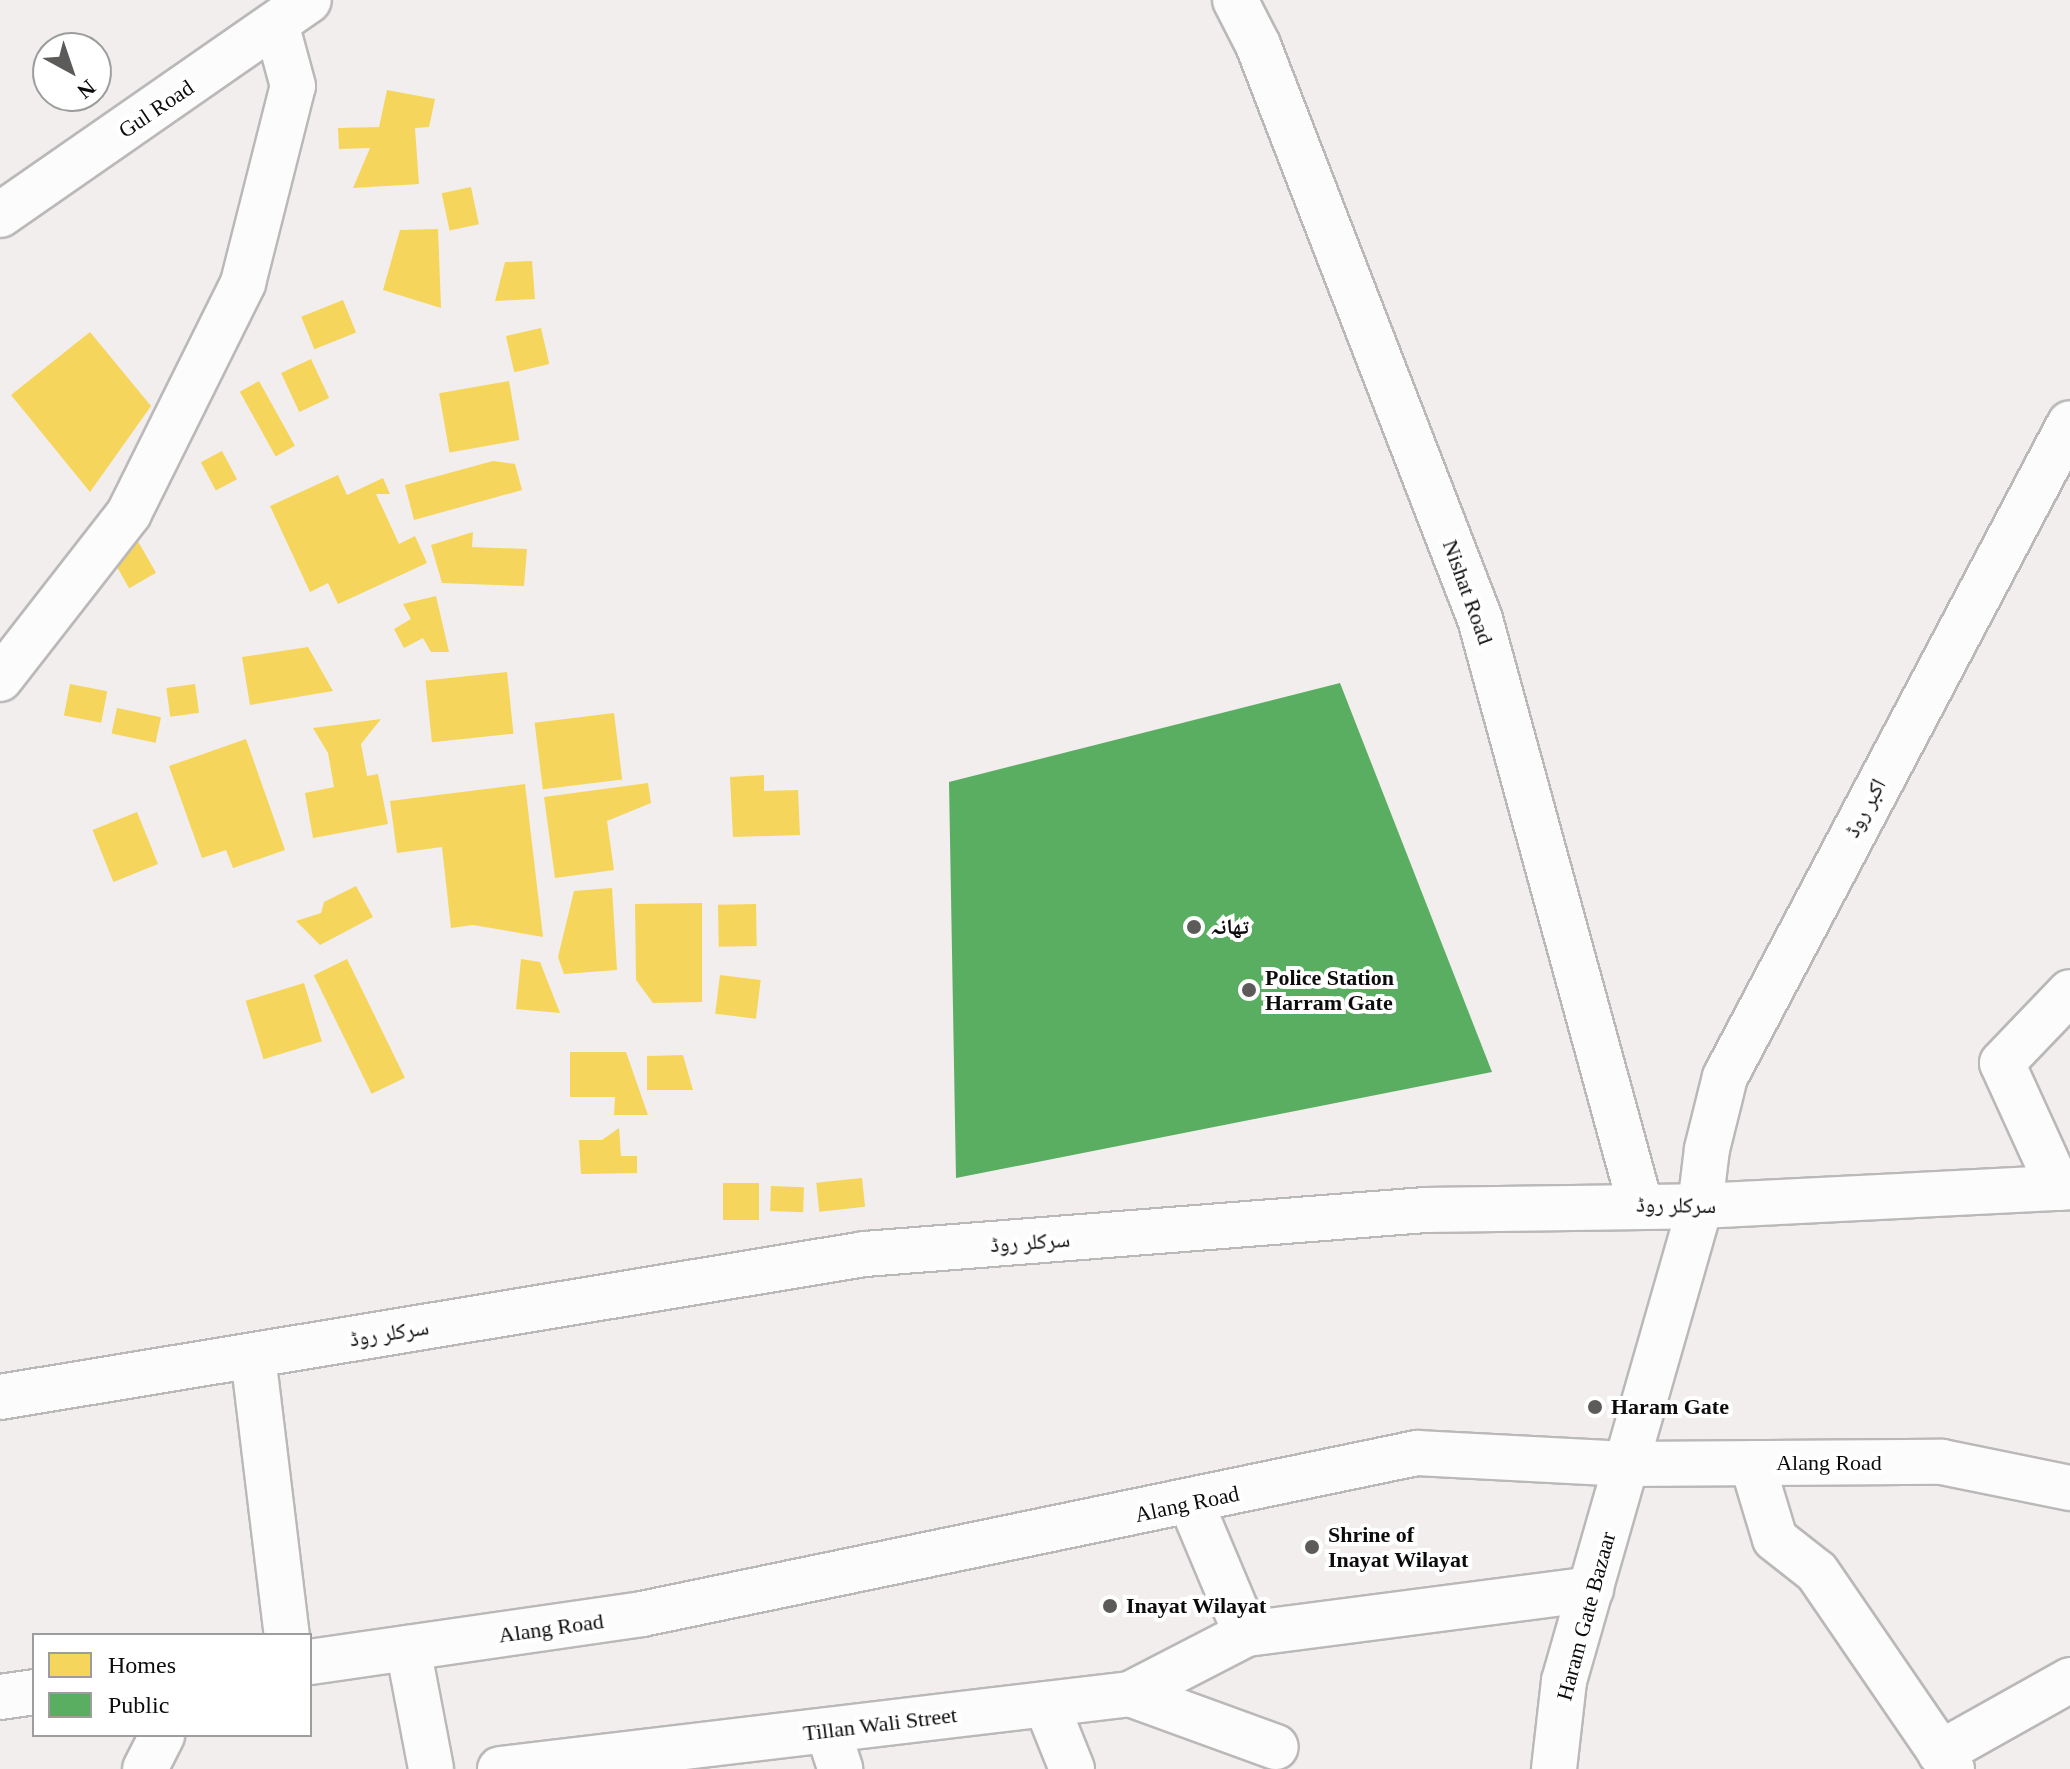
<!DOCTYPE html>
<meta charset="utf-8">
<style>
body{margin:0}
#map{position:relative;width:2070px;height:1769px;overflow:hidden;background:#f1eeed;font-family:"Times New Roman","Noto Naskh Arabic",serif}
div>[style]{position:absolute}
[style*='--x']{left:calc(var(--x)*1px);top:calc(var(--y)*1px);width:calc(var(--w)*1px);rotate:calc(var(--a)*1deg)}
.homes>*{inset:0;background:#f6d55c;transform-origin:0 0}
.public>*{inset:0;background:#5aae61}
.roads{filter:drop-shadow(2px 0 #bab8b8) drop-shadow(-2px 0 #bab8b8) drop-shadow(0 2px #bab8b8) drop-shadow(0 -2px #bab8b8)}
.minor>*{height:44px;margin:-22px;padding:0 22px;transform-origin:22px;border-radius:22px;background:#fdfcfc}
.major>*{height:44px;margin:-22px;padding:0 22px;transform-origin:22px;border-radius:22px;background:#fdfcfc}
.dots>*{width:22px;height:22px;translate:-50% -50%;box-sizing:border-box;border:4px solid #fff;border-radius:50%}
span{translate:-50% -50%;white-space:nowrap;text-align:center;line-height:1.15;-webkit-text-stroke:8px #fff;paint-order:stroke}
.street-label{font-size:22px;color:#0d0b0b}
.poi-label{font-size:22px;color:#0d0b0b;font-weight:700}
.left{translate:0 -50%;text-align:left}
.legend{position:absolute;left:32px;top:1633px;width:280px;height:104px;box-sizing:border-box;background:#fff;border:2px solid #9e9d9d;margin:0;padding:10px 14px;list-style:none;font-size:24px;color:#0d0b0b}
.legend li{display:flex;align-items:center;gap:16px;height:40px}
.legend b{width:40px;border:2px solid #9e9d9d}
.north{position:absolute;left:32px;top:32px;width:80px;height:80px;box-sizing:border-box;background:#fff;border:2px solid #9e9d9d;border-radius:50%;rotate:140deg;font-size:22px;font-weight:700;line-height:32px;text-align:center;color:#0d0b0b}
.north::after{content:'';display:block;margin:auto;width:28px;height:36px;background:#5d5a5a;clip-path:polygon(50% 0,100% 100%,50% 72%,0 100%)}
</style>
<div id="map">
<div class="homes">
<div style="clip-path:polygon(387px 90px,435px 99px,429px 127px,415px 128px,419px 184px,353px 188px,370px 148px,339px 149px,338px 128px,379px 127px)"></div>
<div style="left:471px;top:187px;width:38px;height:30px;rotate:78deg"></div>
<div style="clip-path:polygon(438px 229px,441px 308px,383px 290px,400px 230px)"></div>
<div style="clip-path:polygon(532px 261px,535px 299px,495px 301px,505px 262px)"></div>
<div style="left:343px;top:300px;width:35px;height:45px;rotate:68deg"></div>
<div style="left:541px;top:328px;width:37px;height:36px;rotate:77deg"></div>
<div style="clip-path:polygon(90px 332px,151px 406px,90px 492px,11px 395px)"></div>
<div style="left:311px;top:359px;width:43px;height:33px;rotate:65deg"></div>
<div style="left:259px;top:381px;width:74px;height:22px;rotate:61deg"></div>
<div style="left:509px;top:381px;width:60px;height:71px;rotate:80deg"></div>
<div style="left:222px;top:451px;width:32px;height:24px;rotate:62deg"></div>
<div style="clip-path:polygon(493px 461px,515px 464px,522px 490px,414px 520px,405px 485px)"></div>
<div style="clip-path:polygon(338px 475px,347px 495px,383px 478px,390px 494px,376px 494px,399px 544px,415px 536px,427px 563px,338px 604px,328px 583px,310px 592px,270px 506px)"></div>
<div style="clip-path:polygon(473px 532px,472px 547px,527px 549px,524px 586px,442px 583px,431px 545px)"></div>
<div style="left:136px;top:538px;width:40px;height:31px;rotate:60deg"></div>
<div style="clip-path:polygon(436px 596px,449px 652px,431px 652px,423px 638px,404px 648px,394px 629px,411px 619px,403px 604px)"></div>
<div style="clip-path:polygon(308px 647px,333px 691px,250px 705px,242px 657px)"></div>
<div style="left:507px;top:672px;width:62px;height:82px;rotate:84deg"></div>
<div style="left:70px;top:684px;width:38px;height:32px;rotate:11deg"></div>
<div style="left:195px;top:684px;width:29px;height:29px;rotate:82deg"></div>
<div style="left:117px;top:708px;width:45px;height:26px;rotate:12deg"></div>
<div style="left:614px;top:713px;width:67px;height:80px;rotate:83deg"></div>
<div style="clip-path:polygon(381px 719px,361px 744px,367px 776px,378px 774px,388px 824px,313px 838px,305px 793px,334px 787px,328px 753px,313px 728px)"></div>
<div style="clip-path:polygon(246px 739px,285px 850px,233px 868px,226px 850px,202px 858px,169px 766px)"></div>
<div style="clip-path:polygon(764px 775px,764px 791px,798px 790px,800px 835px,733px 837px,730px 777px)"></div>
<div style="clip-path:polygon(648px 783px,651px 803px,607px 821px,614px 870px,555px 878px,544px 797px)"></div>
<div style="clip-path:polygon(525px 784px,543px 937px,473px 925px,451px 928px,442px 847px,397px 853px,390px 801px)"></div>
<div style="left:137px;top:812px;width:56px;height:48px;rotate:68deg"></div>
<div style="clip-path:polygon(356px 886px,373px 917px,320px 945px,296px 921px,321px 913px,324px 902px)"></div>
<div style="clip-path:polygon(612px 888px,617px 970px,564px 974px,558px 957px,574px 891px)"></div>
<div style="clip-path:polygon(702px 903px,702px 1002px,653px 1003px,636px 980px,635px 904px)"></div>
<div style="left:756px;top:904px;width:42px;height:38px;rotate:89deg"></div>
<div style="left:347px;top:959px;width:132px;height:37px;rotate:64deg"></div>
<div style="clip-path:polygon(521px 959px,540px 962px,560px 1013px,516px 1009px)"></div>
<div style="left:720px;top:975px;width:41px;height:39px;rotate:7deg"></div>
<div style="left:304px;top:983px;width:61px;height:61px;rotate:73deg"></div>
<div style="clip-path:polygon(570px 1052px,626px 1052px,648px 1115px,614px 1115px,615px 1097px,570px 1097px)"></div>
<div style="clip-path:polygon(683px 1055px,693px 1090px,647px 1090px,647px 1056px)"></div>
<div style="clip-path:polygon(619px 1128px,621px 1156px,637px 1156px,637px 1173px,581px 1174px,579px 1140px,602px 1140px)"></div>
<div style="left:862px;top:1178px;width:29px;height:46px;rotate:84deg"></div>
<div style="left:723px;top:1183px;width:36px;height:37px"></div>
<div style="left:771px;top:1186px;width:33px;height:25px;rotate:2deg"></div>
</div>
<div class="public">
<div style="clip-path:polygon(1340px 683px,1492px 1072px,956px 1178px,949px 782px)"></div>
</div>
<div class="roads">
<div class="minor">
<div style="--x:1235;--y:0;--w:51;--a:62.9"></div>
<div style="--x:1258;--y:45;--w:615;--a:68.86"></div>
<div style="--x:1480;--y:619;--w:606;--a:74.7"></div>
<div style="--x:0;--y:215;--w:376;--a:-34.8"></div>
<div style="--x:0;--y:679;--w:210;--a:-52.1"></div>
<div style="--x:129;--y:513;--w:257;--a:-63.6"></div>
<div style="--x:243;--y:283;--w:203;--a:-75.8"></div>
<div style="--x:293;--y:86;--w:61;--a:-105.2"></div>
<div style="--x:2059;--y:1188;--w:137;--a:-114.5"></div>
<div style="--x:2002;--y:1063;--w:98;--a:-46.2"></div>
<div style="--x:253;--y:1356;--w:281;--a:83.1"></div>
<div style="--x:1752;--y:1463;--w:79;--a:73.2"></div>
<div style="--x:1775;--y:1539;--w:53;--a:38.2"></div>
<div style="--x:1817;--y:1572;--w:239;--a:55.6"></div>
<div style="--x:1191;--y:1503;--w:142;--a:67.2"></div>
<div style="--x:1246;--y:1634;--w:348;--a:-7.4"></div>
<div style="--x:408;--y:1648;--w:123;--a:79.2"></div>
<div style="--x:310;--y:1662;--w:335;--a:-8.2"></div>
<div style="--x:642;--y:1614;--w:792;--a:-11.74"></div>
<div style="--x:1417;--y:1453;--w:210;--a:3"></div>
<div style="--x:1627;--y:1464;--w:315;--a:-0.4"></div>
<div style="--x:1942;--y:1462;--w:131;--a:11.5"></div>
<div style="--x:1130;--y:1694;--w:155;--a:20"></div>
<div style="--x:0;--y:1697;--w:34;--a:-8"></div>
<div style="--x:1046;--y:1704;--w:70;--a:68.2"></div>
<div style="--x:828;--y:1731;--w:40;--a:72"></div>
<div style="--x:1940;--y:1753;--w:149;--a:-29.3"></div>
<div style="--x:145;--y:1769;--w:38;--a:-63"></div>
<div style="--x:500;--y:1769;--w:634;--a:-6.79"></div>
<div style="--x:1130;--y:1694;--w:131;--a:-27.3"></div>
<div style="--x:1554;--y:1769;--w:89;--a:-83.5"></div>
<div style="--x:1564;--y:1681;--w:494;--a:-74"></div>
</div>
<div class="major">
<div style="--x:1700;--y:1206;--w:57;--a:-83"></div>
<div style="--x:1707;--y:1149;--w:74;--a:-76"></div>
<div style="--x:1725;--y:1077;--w:739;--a:-62.19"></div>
<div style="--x:0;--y:1397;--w:877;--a:-9.39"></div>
<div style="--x:865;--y:1254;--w:562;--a:-4.49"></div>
<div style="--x:1425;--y:1210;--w:275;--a:-0.8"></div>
<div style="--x:1700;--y:1206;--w:370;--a:-2.9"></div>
</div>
</div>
<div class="dots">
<div style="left:1194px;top:927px;background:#5d5a5a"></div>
<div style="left:1249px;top:990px;background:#5d5a5a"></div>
<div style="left:1595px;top:1407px;background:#5d5a5a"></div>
<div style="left:1312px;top:1547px;background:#5d5a5a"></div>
<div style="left:1110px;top:1606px;background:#5d5a5a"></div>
</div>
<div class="street-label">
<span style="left:156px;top:109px;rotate:-34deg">Gul Road</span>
<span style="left:1468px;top:592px;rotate:70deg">Nishat Road</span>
<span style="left:1865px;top:808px;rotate:-62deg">اکبر روڈ</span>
<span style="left:1676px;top:1205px;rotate:1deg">سرکلر روڈ</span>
<span style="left:1030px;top:1242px;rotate:-4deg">سرکلر روڈ</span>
<span style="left:389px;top:1333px;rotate:-9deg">سرکلر روڈ</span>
<span style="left:1829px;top:1463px">Alang Road</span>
<span style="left:1187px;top:1504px;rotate:-12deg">Alang Road</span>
<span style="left:1586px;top:1616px;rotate:-75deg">Haram Gate Bazaar</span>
<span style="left:551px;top:1628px;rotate:-8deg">Alang Road</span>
<span style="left:880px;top:1724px;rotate:-7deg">Tillan Wali Street</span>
</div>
<div class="poi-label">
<span class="left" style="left:1210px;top:927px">تھانہ</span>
<span class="left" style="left:1265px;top:990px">Police Station<br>Harram Gate</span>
<span class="left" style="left:1611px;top:1407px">Haram Gate</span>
<span class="left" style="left:1328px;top:1547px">Shrine of<br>Inayat Wilayat</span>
<span class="left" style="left:1126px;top:1606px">Inayat Wilayat</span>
</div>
<ul class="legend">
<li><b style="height:22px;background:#f6d55c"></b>Homes</li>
<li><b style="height:22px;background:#5aae61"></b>Public</li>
</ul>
<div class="north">N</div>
</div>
